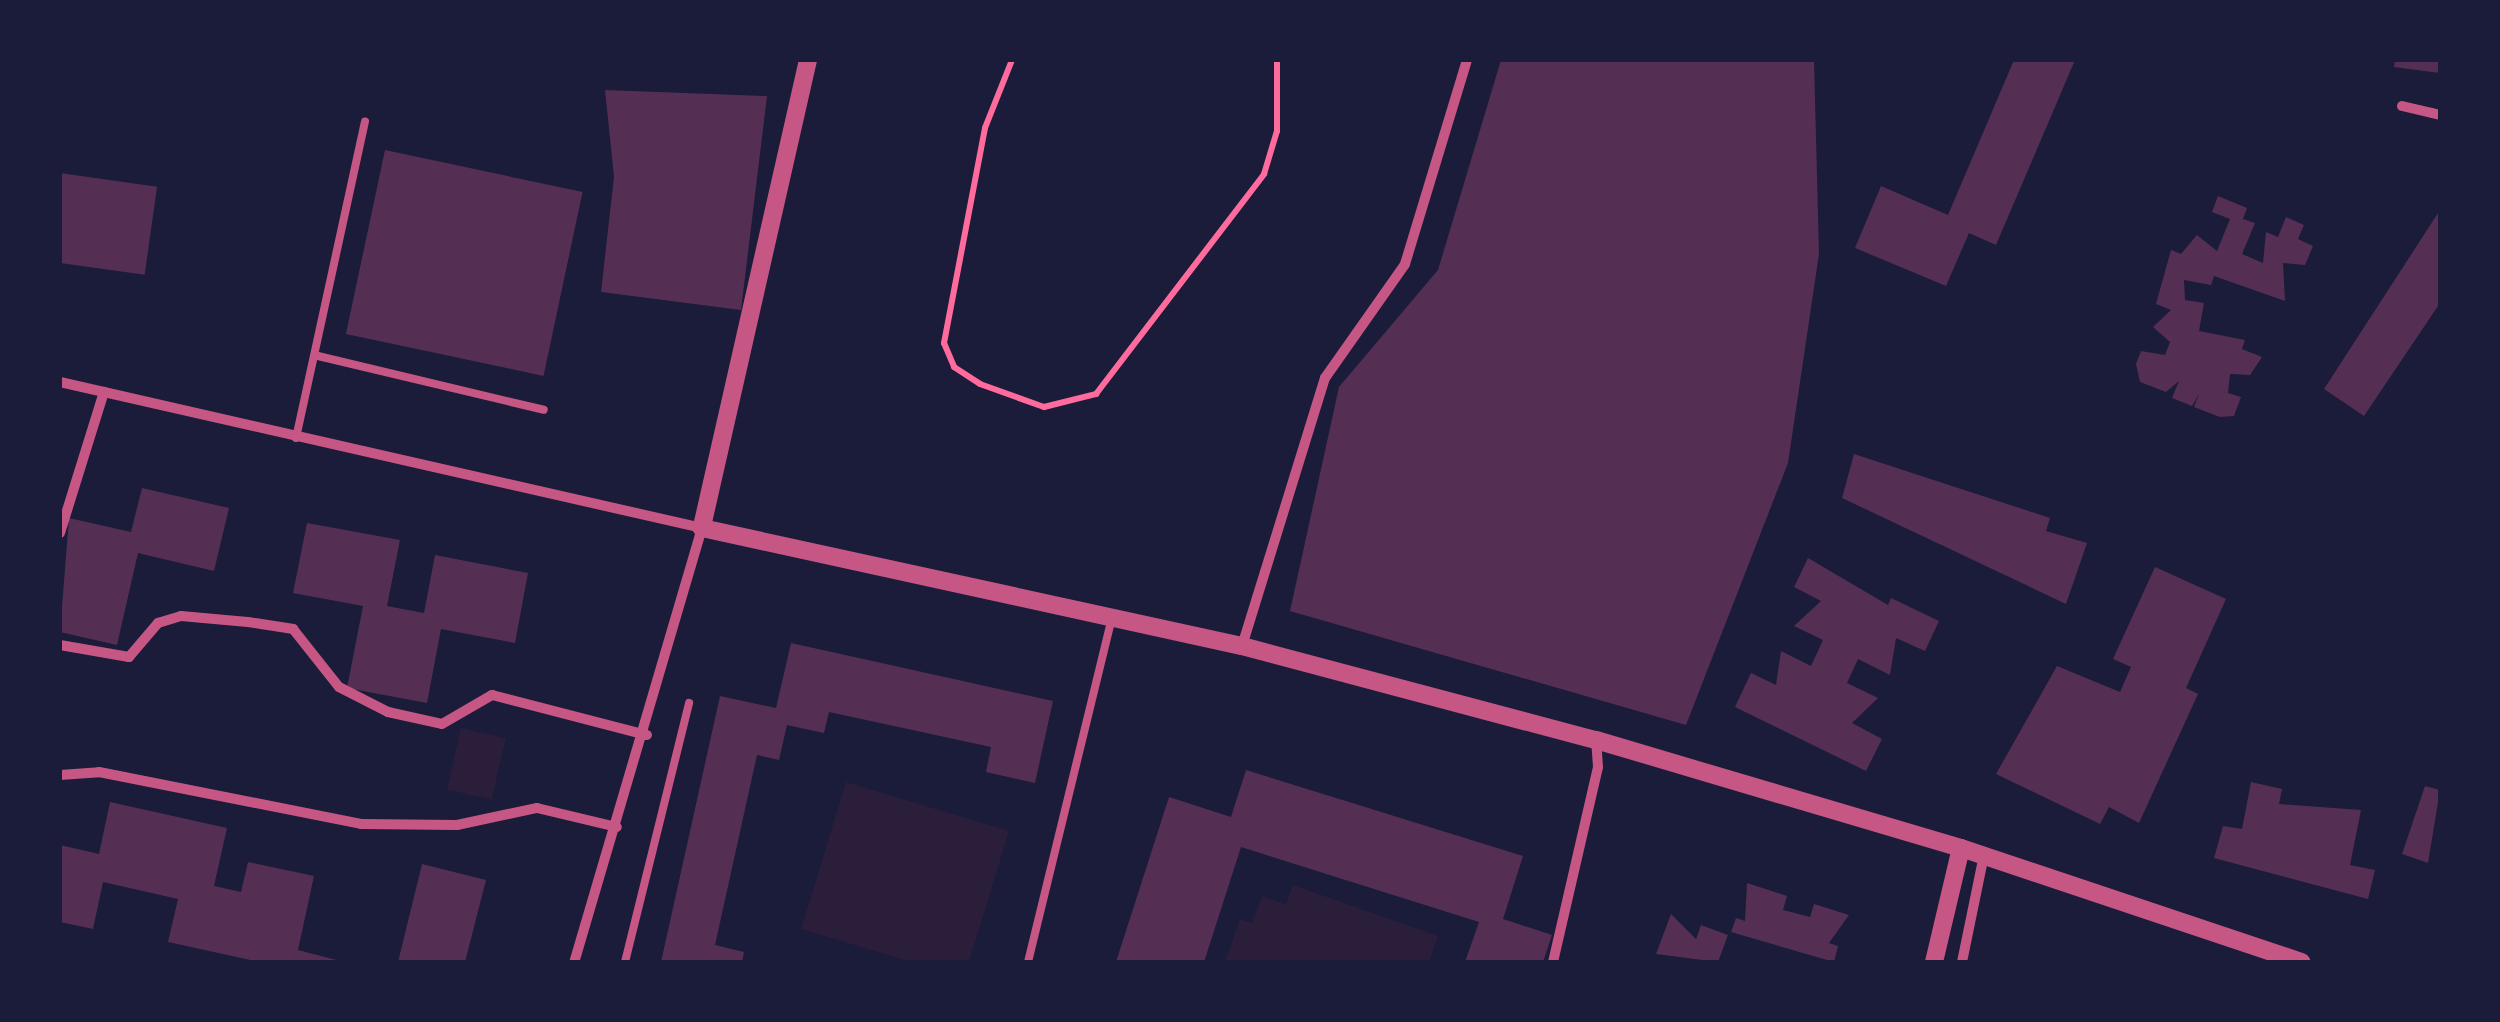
<!DOCTYPE html>
<style>
body{margin:0}
#map{position:relative;width:2500px;height:1022px;overflow:hidden;background:#1b1b3a;font-family:Karla,sans-serif}
div>[style]{position:absolute}
[style*='--x']{left:calc(var(--x)*1px);top:calc(var(--y)*1px);width:calc(var(--w)*1px);rotate:calc(var(--a)*1deg)}
.green>*{inset:0;background:#2a1e3b;transform-origin:0 0}
.building>*{inset:0;background:#542f53;transform-origin:0 0}
.path>*{height:6px;margin:-3px;padding:0 3px;transform-origin:3px;border-radius:3px;background:#ff6b9d}
.service>*{height:8px;margin:-4px;padding:0 4px;transform-origin:4px;border-radius:4px;background:#c65784}
.minor>*{height:10px;margin:-5px;padding:0 5px;transform-origin:5px;border-radius:5px;background:#c65784}
.tertiary>*{height:18px;margin:-9px;padding:0 9px;transform-origin:9px;border-radius:9px;background:#c65784}
span{translate:-50% -50%;white-space:nowrap;text-align:center;line-height:1.15;-webkit-text-stroke:10px #1b1b3a;paint-order:stroke}
.frame{position:absolute;inset:0;border:62px solid #1b1b3a;pointer-events:none}
</style>
<div id="map">
<div class="green">
<div style="left:461px;top:728px;width:46px;height:63px;rotate:13deg"></div>
<div style="clip-path:polygon(846px 782px,1009px 831px,969px 962px,911px 962px,801px 929px)"></div>
<div style="clip-path:polygon(1293px 885px,1438px 936px,1429px 962px,1225px 962px,1240px 919px,1252px 923px,1262px 896px,1286px 904px)"></div>
</div>
<div class="building">
<div style="clip-path:polygon(1501px 60px,1814px 60px,1819px 254px,1788px 463px,1686px 725px,1290px 611px,1339px 387px,1438px 270px)"></div>
<div style="clip-path:polygon(2014px 60px,2075px 60px,1996px 245px,1969px 233px,1946px 286px,1855px 248px,1881px 186px,1948px 215px)"></div>
<div style="clip-path:polygon(2395px 60px,2440px 60px,2440px 73px,2394px 67px)"></div>
<div style="clip-path:polygon(605px 90px,767px 96px,741px 310px,601px 292px,614px 177px)"></div>
<div style="left:385px;top:150px;width:202px;height:188px;rotate:12deg"></div>
<div style="left:60px;top:173px;width:98px;height:89px;rotate:8deg"></div>
<div style="clip-path:polygon(2218px 196px,2247px 208px,2243px 219px,2255px 223px,2242px 254px,2263px 263px,2266px 232px,2278px 237px,2286px 217px,2304px 225px,2298px 239px,2313px 246px,2305px 265px,2283px 263px,2285px 301px,2214px 276px,2211px 285px,2184px 280px,2185px 300px,2204px 303px,2199px 331px,2245px 340px,2242px 349px,2262px 357px,2250px 375px,2230px 374px,2228px 393px,2241px 397px,2234px 416px,2220px 417px,2194px 407px,2199px 394px,2192px 406px,2172px 398px,2179px 381px,2166px 392px,2140px 382px,2136px 364px,2141px 351px,2165px 355px,2170px 342px,2153px 327px,2171px 310px,2156px 304px,2171px 250px,2181px 254px,2197px 235px,2217px 251px,2230px 219px,2212px 212px)"></div>
<div style="clip-path:polygon(2440px 210px,2440px 303px,2364px 416px,2324px 389px)"></div>
<div style="clip-path:polygon(1854px 454px,2050px 518px,2046px 531px,2087px 543px,2066px 604px,1842px 498px)"></div>
<div style="clip-path:polygon(142px 488px,229px 508px,214px 571px,138px 553px,117px 645px,60px 632px,69px 518px,131px 532px)"></div>
<div style="clip-path:polygon(307px 523px,400px 540px,387px 606px,424px 613px,435px 555px,528px 573px,515px 643px,441px 629px,427px 703px,347px 688px,363px 606px,293px 593px)"></div>
<div style="clip-path:polygon(1808px 558px,1888px 605px,1891px 598px,1939px 621px,1925px 651px,1896px 638px,1890px 675px,1858px 659px,1847px 683px,1878px 698px,1852px 723px,1882px 739px,1866px 771px,1735px 707px,1751px 673px,1776px 685px,1781px 651px,1811px 666px,1823px 640px,1794px 626px,1821px 601px,1794px 587px)"></div>
<div style="clip-path:polygon(2155px 567px,2226px 599px,2186px 688px,2198px 694px,2139px 823px,2109px 807px,2100px 824px,1996px 774px,2057px 666px,2120px 692px,2131px 667px,2113px 659px)"></div>
<div style="clip-path:polygon(791px 643px,1053px 701px,1035px 783px,986px 772px,991px 747px,829px 712px,824px 733px,787px 725px,779px 760px,757px 755px,715px 945px,744px 952px,742px 962px,661px 962px,720px 696px,776px 708px)"></div>
<div style="clip-path:polygon(1246px 770px,1523px 856px,1503px 919px,1552px 935px,1543px 962px,1465px 962px,1479px 922px,1241px 847px,1204px 962px,1116px 962px,1169px 797px,1231px 817px)"></div>
<div style="clip-path:polygon(2251px 782px,2282px 789px,2279px 804px,2361px 810px,2350px 865px,2375px 870px,2368px 899px,2214px 858px,2223px 826px,2242px 829px)"></div>
<div style="clip-path:polygon(2425px 786px,2440px 790px,2428px 863px,2402px 854px)"></div>
<div style="clip-path:polygon(110px 802px,227px 828px,214px 886px,241px 892px,248px 862px,314px 876px,298px 950px,344px 962px,259px 962px,168px 942px,178px 899px,103px 882px,93px 929px,60px 922px,60px 845px,99px 854px)"></div>
<div style="clip-path:polygon(422px 864px,486px 880px,465px 962px,398px 962px)"></div>
<div style="clip-path:polygon(1747px 883px,1787px 896px,1783px 910px,1810px 917px,1814px 904px,1849px 915px,1829px 943px,1838px 946px,1834px 962px,1731px 932px,1736px 918px,1745px 921px)"></div>
<div style="clip-path:polygon(1671px 914px,1696px 939px,1701px 925px,1728px 935px,1718px 962px,1656px 954px)"></div>
</div>
<div class="path">
<div style="--x:1012;--y:60;--w:73;--a:111.7"></div>
<div style="--x:985;--y:128;--w:219;--a:100.8"></div>
<div style="--x:944;--y:343;--w:26;--a:67"></div>
<div style="--x:954;--y:367;--w:31;--a:33"></div>
<div style="--x:980;--y:384;--w:68;--a:19.8"></div>
<div style="--x:1044;--y:407;--w:54;--a:-14"></div>
<div style="--x:1096;--y:394;--w:277;--a:-52.6"></div>
<div style="--x:1264;--y:174;--w:45;--a:-73.2"></div>
<div style="--x:1277;--y:131;--w:71;--a:-90"></div>
</div>
<div class="service">
<div style="--x:318;--y:356;--w:232;--a:13.4"></div>
<div style="--x:296;--y:438;--w:324;--a:-77.7"></div>
<div style="--x:625;--y:962;--w:267;--a:-76.1"></div>
<div style="--x:1028;--y:962;--w:351;--a:-76.3"></div>
</div>
<div class="minor">
<div style="--x:2402;--y:106;--w:39;--a:13"></div>
<div style="--x:60;--y:382;--w:658;--a:12.81"></div>
<div style="--x:702;--y:528;--w:452;--a:106.4"></div>
<div style="--x:60;--y:533;--w:148;--a:-72.7"></div>
<div style="--x:60;--y:645;--w:70;--a:9.9"></div>
<div style="--x:129;--y:657;--w:45;--a:-49.5"></div>
<div style="--x:158;--y:623;--w:24;--a:-17"></div>
<div style="--x:181;--y:616;--w:67;--a:5.1"></div>
<div style="--x:248;--y:622;--w:46;--a:8.8"></div>
<div style="--x:293;--y:629;--w:74;--a:51.6"></div>
<div style="--x:339;--y:687;--w:55;--a:27"></div>
<div style="--x:388;--y:712;--w:55;--a:12.5"></div>
<div style="--x:442;--y:724;--w:58;--a:-30.1"></div>
<div style="--x:492;--y:695;--w:160;--a:14.5"></div>
<div style="--x:1242;--y:646;--w:281;--a:-72.8"></div>
<div style="--x:1325;--y:378;--w:139;--a:-54.9"></div>
<div style="--x:1405;--y:264;--w:213;--a:-73.1"></div>
<div style="--x:60;--y:775;--w:39;--a:-4"></div>
<div style="--x:99;--y:772;--w:267;--a:11.2"></div>
<div style="--x:361;--y:824;--w:96;--a:0.6"></div>
<div style="--x:457;--y:825;--w:82;--a:-12"></div>
<div style="--x:537;--y:808;--w:82;--a:13.4"></div>
<div style="--x:1553;--y:962;--w:200;--a:-77"></div>
<div style="--x:1598;--y:767;--w:27;--a:-94"></div>
<div style="--x:1962;--y:962;--w:109;--a:-78.4"></div>
</div>
<div class="tertiary">
<div style="--x:808;--y:60;--w:480;--a:102.8"></div>
<div style="--x:702;--y:528;--w:553;--a:12.33"></div>
<div style="--x:1242;--y:646;--w:366;--a:14.9"></div>
<div style="--x:1596;--y:740;--w:381;--a:16.5"></div>
<div style="--x:1961;--y:848;--w:359;--a:18.5"></div>
<div style="--x:1934;--y:962;--w:117;--a:-76.7"></div>
</div>
<div class="frame"></div>
</div>
